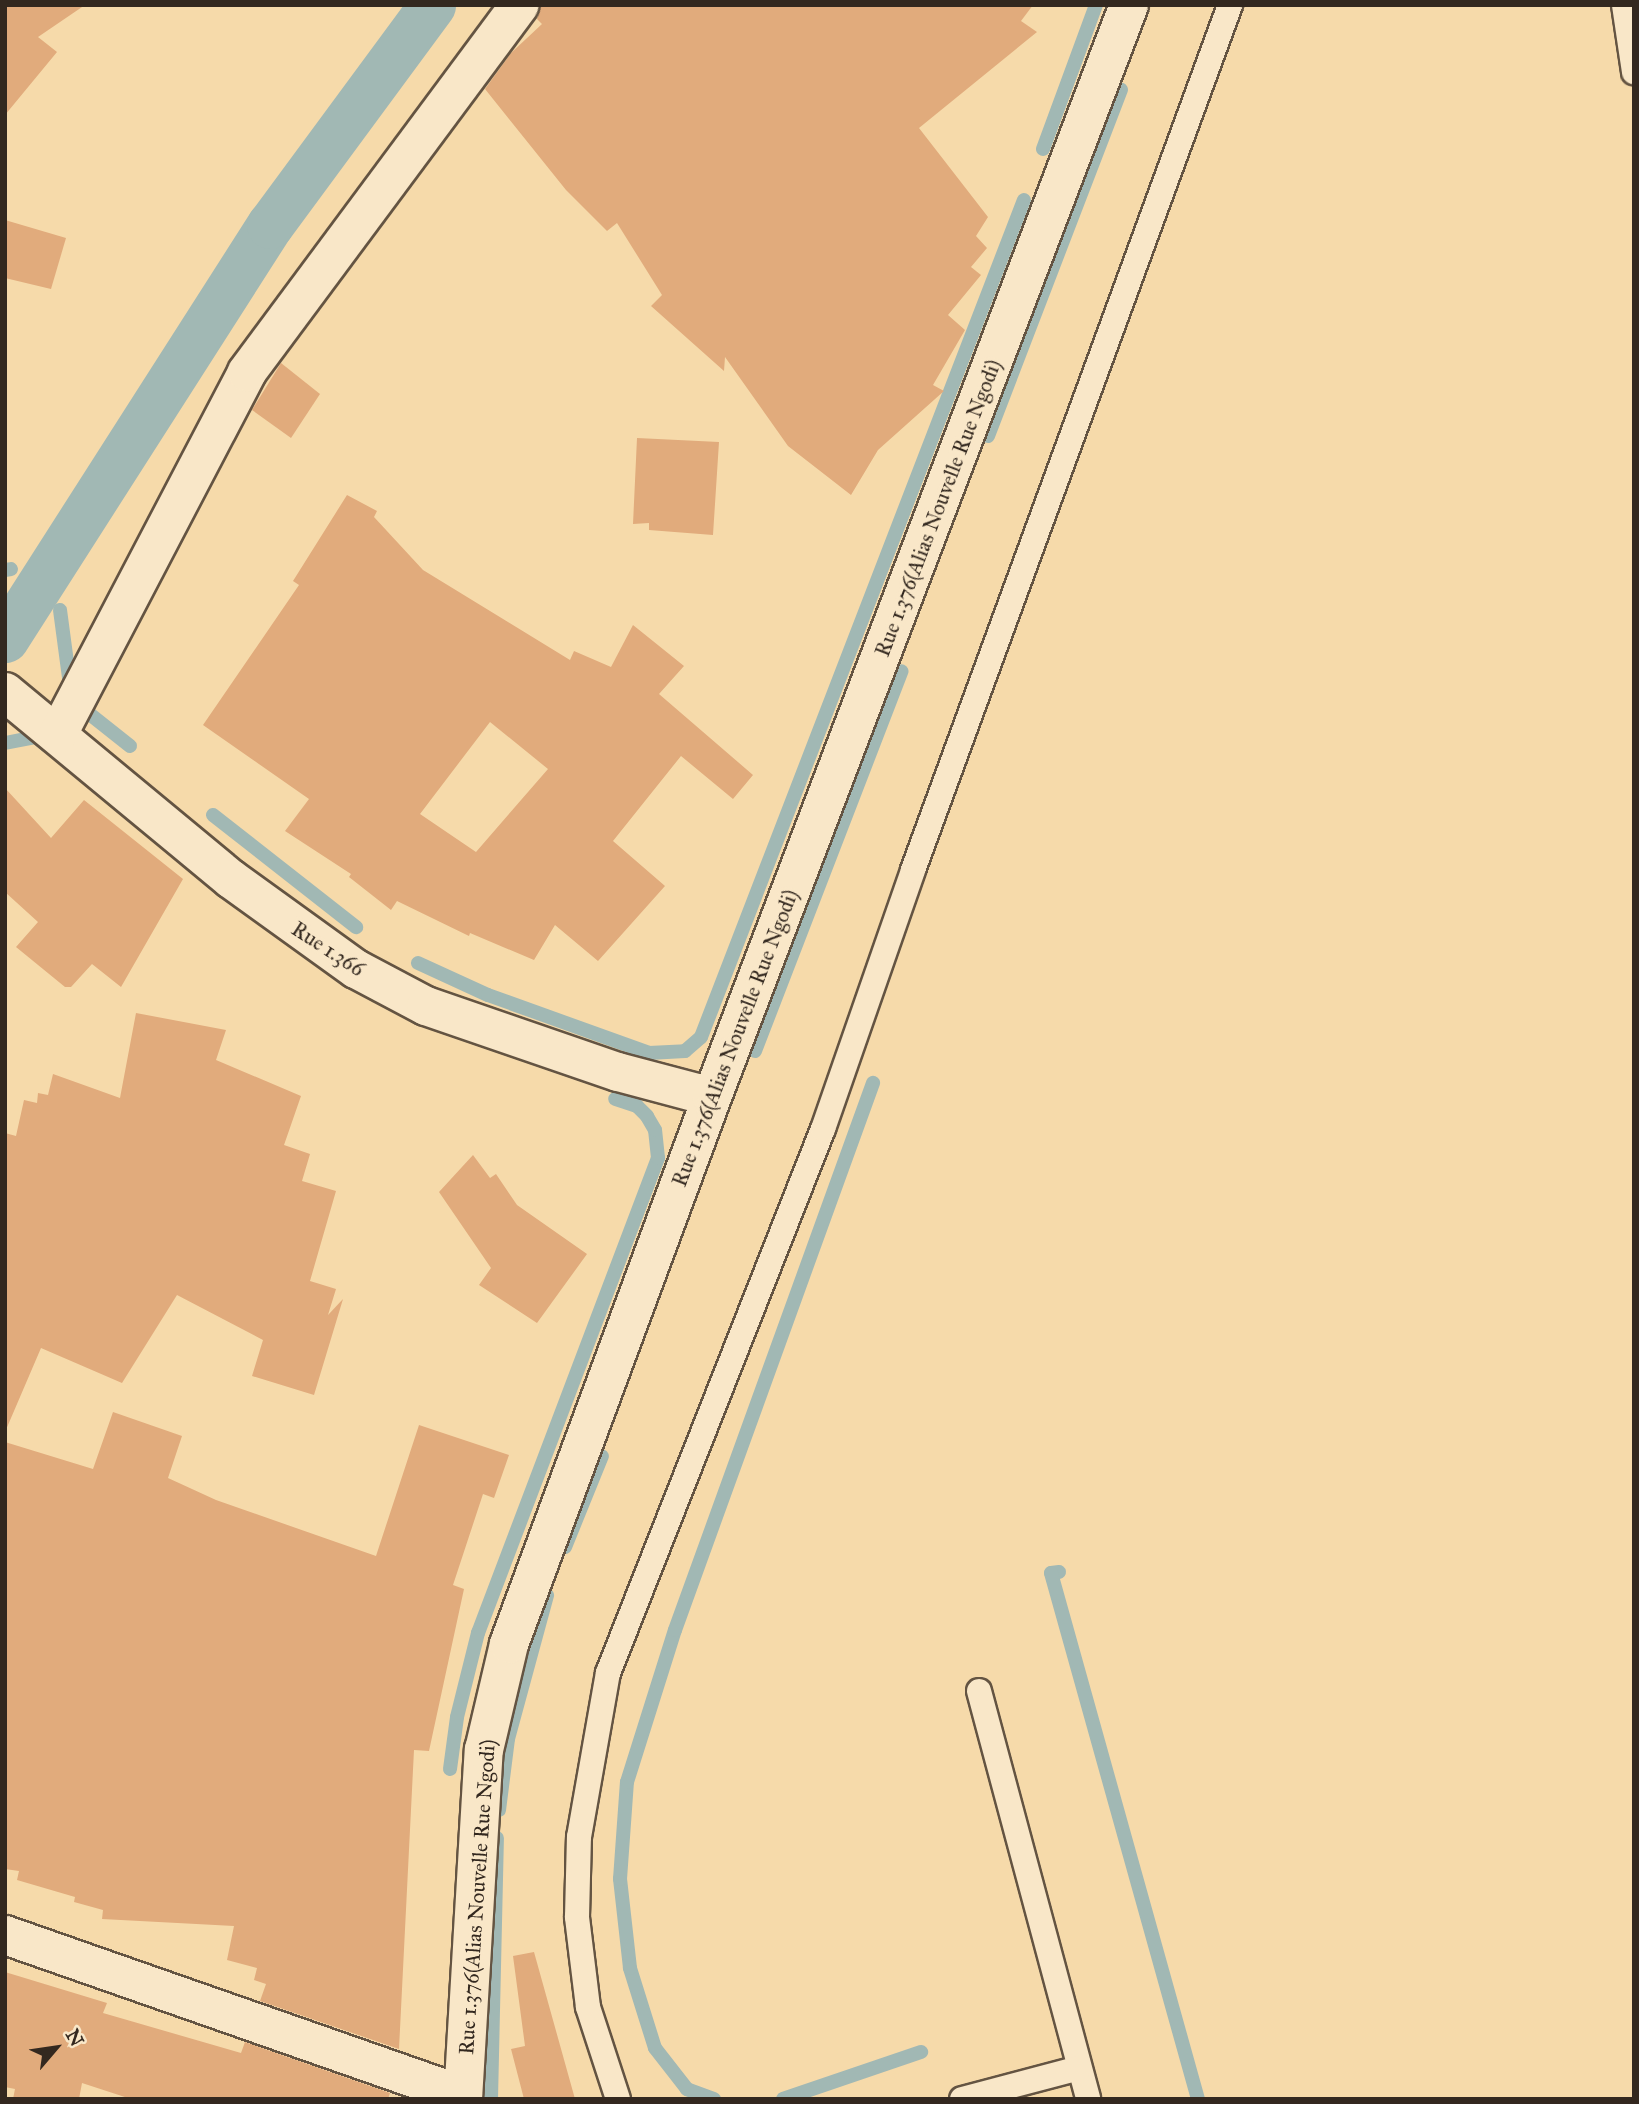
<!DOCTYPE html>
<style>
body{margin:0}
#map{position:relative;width:1639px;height:2104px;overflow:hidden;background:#f6daaa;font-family:"IM FELL Great Primer",serif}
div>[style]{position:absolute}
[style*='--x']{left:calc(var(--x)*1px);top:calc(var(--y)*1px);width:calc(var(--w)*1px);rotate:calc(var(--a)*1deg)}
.stream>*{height:14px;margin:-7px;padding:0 7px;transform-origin:7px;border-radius:7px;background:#a1b8b4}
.canal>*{height:47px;margin:-23.5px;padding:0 23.5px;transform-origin:23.5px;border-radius:23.5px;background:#a1b8b4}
.building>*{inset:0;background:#e1ab7c}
.roads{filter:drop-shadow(2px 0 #645442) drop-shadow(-2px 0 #645442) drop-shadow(0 2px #645442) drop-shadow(0 -2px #645442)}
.service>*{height:24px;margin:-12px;padding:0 12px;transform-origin:12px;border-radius:12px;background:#f9e7c8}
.minor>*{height:38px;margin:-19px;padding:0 19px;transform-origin:19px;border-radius:19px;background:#f9e7c8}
span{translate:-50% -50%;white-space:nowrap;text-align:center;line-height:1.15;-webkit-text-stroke:7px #f9e7c8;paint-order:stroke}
.street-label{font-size:21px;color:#33281f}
.frame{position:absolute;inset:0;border:7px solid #33281f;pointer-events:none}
.north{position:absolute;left:21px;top:2013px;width:70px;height:70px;-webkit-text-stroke:5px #f9e7c8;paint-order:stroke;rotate:61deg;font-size:19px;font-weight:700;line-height:28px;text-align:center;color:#33281f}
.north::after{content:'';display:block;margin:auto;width:24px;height:32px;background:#33281f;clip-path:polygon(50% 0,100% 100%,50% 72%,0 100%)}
</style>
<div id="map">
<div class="stream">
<div style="--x:1043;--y:149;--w:153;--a:-69.8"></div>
<div style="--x:988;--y:436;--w:371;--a:-69"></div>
<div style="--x:5;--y:570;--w:6;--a:-9"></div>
<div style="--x:60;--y:610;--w:91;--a:82.4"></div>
<div style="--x:72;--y:700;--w:74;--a:38.4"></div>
<div style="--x:5;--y:743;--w:32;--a:-11"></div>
<div style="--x:36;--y:737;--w:14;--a:39"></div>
<div style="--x:213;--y:815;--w:182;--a:38.1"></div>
<div style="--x:418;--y:963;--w:77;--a:24.6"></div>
<div style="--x:488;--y:995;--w:171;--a:19.8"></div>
<div style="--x:649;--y:1053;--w:36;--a:-3"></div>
<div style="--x:685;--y:1051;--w:21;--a:-41"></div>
<div style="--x:701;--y:1037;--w:897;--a:-68.9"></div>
<div style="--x:755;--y:1051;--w:407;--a:-68.9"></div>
<div style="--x:565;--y:1547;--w:98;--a:-67.9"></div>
<div style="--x:1059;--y:1572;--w:8;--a:173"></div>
<div style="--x:1051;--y:1573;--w:546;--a:74.39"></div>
<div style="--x:450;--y:1769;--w:52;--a:-82.3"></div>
<div style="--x:457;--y:1717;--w:87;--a:-76"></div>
<div style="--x:478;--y:1633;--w:508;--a:-69.25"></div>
<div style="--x:658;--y:1158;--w:28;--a:-96"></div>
<div style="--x:655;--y:1130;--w:16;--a:-120"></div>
<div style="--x:647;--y:1116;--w:14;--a:-135"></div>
<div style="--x:637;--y:1106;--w:23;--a:-162"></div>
<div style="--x:499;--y:1810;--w:72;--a:-82.8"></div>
<div style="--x:508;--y:1739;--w:149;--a:-74.8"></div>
<div style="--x:491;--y:2099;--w:261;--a:-88.7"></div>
<div style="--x:714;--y:2099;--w:29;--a:-160"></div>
<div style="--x:687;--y:2089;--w:52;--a:-128"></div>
<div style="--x:655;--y:2048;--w:84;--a:-107.4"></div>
<div style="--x:630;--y:1968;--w:90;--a:-96.4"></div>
<div style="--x:620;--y:1879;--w:97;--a:-85.9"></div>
<div style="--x:627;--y:1782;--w:159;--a:-72.5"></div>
<div style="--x:675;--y:1630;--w:582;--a:-70.1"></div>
<div style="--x:783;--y:2099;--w:146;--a:-18.8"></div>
</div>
<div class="canal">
<div style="--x:5;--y:639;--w:492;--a:-57.4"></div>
<div style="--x:270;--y:225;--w:273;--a:-53.6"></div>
</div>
<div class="building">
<div style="clip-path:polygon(5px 5px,85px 5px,38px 37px,57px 52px,5px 115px)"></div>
<div style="clip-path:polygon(541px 5px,1033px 5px,1021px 21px,1037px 32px,919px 128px,988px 217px,976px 236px,987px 248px,971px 267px,981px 275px,948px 315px,965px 330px,933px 385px,944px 391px,878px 450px,851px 495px,788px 446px,725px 357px,724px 371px,651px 306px,662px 295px,617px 223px,607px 231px,566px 190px,485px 89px,511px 53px,542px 24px,537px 19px)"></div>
<div style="clip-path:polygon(5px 220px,66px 238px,51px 289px,5px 278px)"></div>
<div style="clip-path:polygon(281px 363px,320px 394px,291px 438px,252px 410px)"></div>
<div style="clip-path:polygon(637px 438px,719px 442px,713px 535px,649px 530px,649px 523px,633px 524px)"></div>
<div style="clip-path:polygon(evenodd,347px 495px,377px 511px,374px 517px,423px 570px,570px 660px,574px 651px,611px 667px,633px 625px,684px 666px,659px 694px,753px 775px,733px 799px,681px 756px,613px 841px,665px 886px,598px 961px,555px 925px,534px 960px,470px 933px,469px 936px,397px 901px,391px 910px,349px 877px,351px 874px,285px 831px,309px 799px,203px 725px,299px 585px,293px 581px,347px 495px,490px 722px,548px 769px,476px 852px,420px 814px,490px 722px)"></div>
<div style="clip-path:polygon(5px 788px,51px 838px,84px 800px,183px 879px,121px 987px,92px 964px,71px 987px,65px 987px,16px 947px,38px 922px,5px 892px)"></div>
<div style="clip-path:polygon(136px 1013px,226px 1030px,216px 1060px,301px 1096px,284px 1145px,310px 1154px,302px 1181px,336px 1191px,310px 1281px,336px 1289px,328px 1315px,343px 1299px,314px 1395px,252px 1376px,263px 1340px,177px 1295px,122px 1383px,41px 1348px,5px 1432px,5px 1133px,16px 1136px,24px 1100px,37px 1103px,38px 1093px,48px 1095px,53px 1074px,120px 1098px)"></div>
<div style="clip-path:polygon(473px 1155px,490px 1178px,496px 1174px,517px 1205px,587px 1254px,537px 1323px,479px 1285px,491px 1268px,439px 1192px)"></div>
<div style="clip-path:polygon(113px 1412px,182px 1436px,168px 1478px,216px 1500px,376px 1556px,419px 1425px,509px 1455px,494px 1498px,483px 1494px,453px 1585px,464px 1589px,429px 1751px,414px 1750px,399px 2049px,260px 2001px,266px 1984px,254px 1980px,257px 1968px,227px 1960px,234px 1926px,102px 1919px,103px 1910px,74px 1902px,75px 1897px,17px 1880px,19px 1871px,5px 1869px,5px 1442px,93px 1469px)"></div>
<div style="clip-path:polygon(534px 1952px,575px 2099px,524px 2099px,511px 2049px,525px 2046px,513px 1956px)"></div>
<div style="clip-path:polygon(5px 1972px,107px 2003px,103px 2013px,241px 2053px,245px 2042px,390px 2093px,388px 2099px,131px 2099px,82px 2083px,79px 2099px,13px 2099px,15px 2089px,5px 2087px)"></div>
</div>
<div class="roads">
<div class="service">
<div style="--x:1624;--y:5;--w:68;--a:81.5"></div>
<div style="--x:979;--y:1691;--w:422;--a:75"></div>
<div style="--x:618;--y:2099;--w:97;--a:-108.1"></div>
<div style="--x:588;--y:2007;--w:91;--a:-97"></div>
<div style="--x:577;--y:1917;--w:80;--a:-88.6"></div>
<div style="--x:579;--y:1837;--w:167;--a:-80"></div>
<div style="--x:608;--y:1673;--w:585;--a:-68.44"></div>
<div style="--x:823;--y:1129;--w:274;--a:-70.8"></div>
<div style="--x:913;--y:870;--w:921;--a:-69.87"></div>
<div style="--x:962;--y:2099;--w:121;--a:-14.8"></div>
</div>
<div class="minor">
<div style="--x:5;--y:692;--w:293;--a:39.6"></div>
<div style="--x:231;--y:879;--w:154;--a:35.8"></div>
<div style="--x:356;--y:969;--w:79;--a:27.9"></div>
<div style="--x:426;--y:1006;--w:203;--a:19"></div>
<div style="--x:618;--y:1072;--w:97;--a:14.9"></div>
<div style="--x:58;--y:734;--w:408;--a:-62.4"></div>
<div style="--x:247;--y:372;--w:457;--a:-53.4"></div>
<div style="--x:5;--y:1935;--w:485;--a:19.3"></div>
<div style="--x:463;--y:2099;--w:350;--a:-86.6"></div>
<div style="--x:484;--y:1750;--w:109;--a:-76.7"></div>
<div style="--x:509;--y:1644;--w:583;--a:-69.64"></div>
<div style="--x:712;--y:1097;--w:1169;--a:-69.1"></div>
</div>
</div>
<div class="street-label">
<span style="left:938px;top:508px;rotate:-69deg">Rue 1.376(Alias Nouvelle Rue Ngodi)</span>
<span style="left:328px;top:949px;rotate:33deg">Rue 1.366</span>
<span style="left:735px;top:1038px;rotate:-69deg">Rue 1.376(Alias Nouvelle Rue Ngodi)</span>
<span style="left:477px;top:1897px;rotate:-86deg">Rue 1.376(Alias Nouvelle Rue Ngodi)</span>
</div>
<div class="frame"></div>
<div class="north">N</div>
</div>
